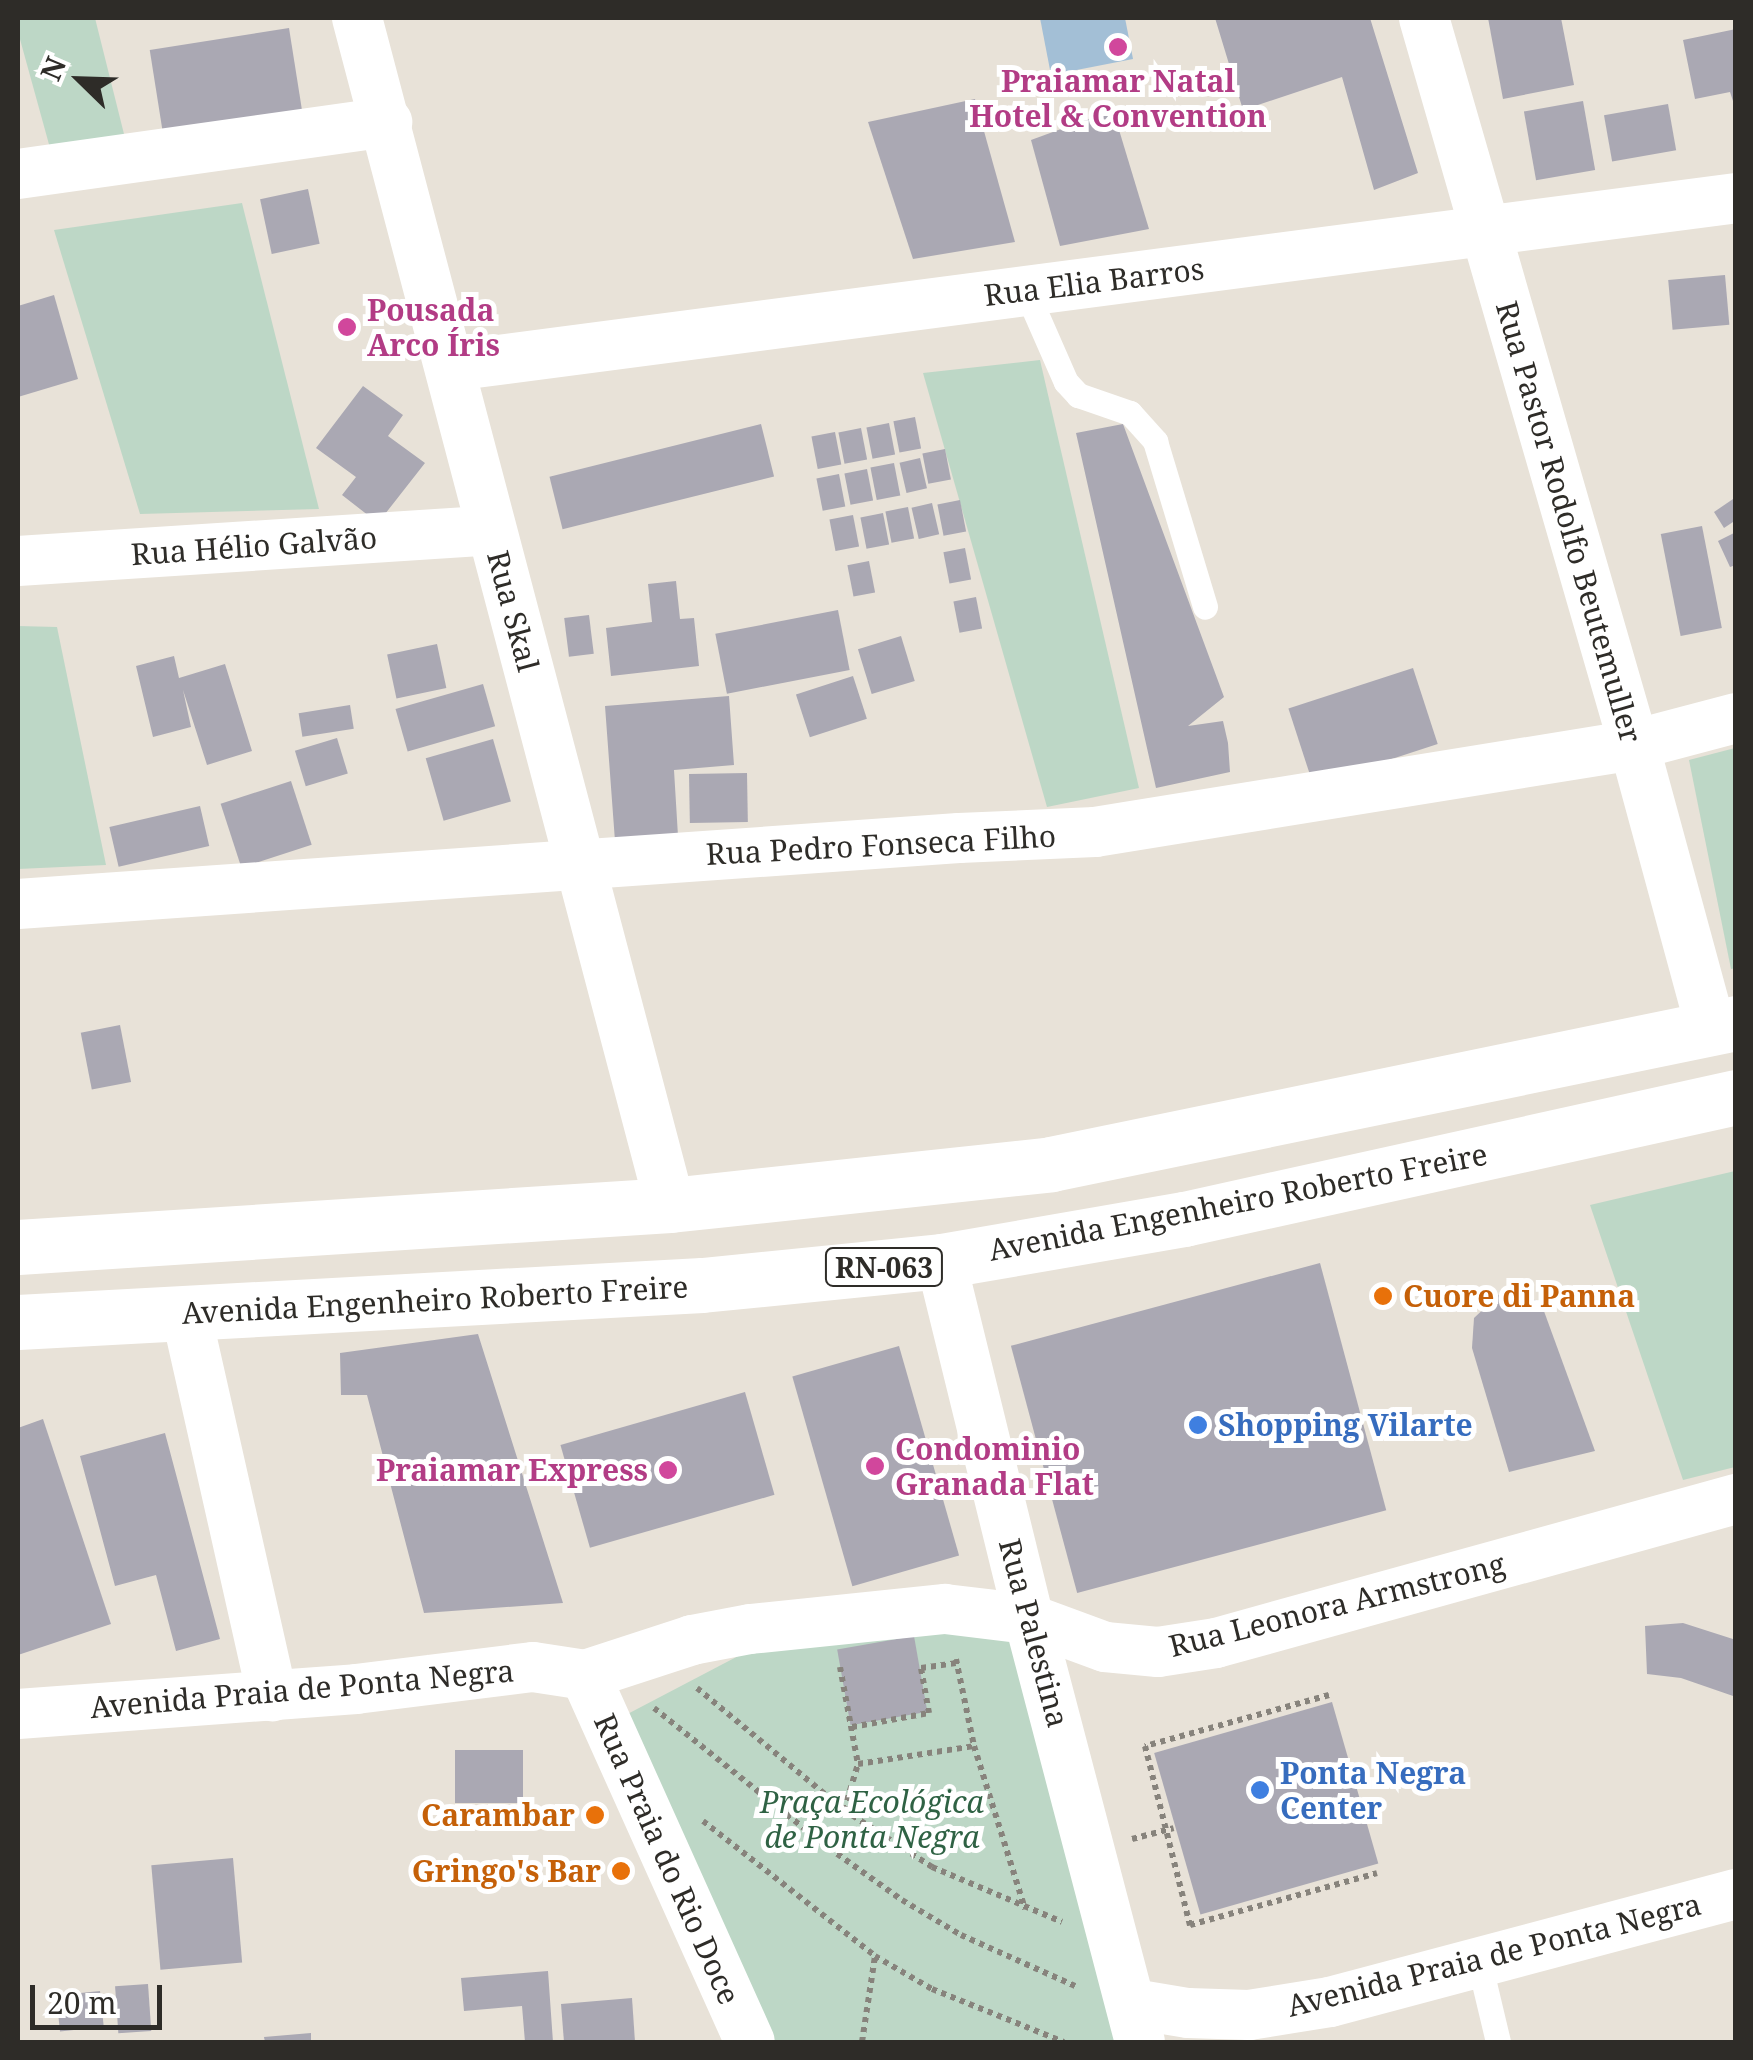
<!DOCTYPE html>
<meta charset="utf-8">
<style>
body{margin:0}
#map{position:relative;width:1753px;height:2060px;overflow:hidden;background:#e8e2d8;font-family:"Noto Serif",serif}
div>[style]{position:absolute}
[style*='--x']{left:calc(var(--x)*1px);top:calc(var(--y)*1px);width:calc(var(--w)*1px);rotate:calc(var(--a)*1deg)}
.green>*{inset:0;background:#bdd7c6}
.water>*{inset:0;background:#a3bfd6}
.building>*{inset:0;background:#aaa8b3;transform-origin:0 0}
.path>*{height:6px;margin-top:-3px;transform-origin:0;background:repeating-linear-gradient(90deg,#87837c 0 5px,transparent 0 10px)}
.service>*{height:25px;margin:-12.5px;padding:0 12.5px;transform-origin:12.5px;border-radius:12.5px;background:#fff}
.minor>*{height:50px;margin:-25px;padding:0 25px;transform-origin:25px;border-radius:25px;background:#fff}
.primary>*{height:55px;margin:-27.5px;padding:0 27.5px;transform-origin:27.5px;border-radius:27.5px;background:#fff}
.dots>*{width:28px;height:28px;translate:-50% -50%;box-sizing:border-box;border:5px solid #fff;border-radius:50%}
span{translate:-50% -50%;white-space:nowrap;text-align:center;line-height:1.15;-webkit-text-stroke:10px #fff;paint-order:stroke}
.shield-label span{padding:2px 8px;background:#fff;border:2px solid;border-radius:8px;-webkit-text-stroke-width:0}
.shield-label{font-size:28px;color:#2e2c28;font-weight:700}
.hotel-label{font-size:30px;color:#b23c85;font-weight:700}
.left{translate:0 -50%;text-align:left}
.right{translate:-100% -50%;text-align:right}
.street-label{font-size:30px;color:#2e2c28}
.food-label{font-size:30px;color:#c56008;font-weight:700}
.shop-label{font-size:30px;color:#366cbe;font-weight:700}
.park-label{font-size:30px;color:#2f6244;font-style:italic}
.frame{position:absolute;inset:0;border:20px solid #2e2c28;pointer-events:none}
.north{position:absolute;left:30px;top:30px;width:100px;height:100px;-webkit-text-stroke:8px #fff;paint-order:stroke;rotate:293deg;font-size:28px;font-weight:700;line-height:40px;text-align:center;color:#2e2c28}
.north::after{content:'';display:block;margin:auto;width:35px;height:45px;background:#2e2c28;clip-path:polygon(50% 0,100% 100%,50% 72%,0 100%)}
.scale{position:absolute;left:30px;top:1985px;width:132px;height:45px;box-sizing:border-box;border:5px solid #2e2c28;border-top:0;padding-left:12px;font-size:30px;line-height:35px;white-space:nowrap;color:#2e2c28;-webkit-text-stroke:8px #fff;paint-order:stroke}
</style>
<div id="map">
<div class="green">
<div style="clip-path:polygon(18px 18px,95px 18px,125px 138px,50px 148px,18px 32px)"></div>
<div style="clip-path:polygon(242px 203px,319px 509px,140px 514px,54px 230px)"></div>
<div style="clip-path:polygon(1040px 360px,1139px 788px,1047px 807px,923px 373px)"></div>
<div style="clip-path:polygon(18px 626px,57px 627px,106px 865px,18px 869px)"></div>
<div style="clip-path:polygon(1735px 748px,1736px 968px,1731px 969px,1689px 760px)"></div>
<div style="clip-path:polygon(1735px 1171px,1735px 1467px,1683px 1480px,1590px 1205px)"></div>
<div style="clip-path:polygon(1007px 1626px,1131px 2042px,774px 2042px,618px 1719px,767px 1641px)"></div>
</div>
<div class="water">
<div style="clip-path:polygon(1040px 18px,1125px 18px,1133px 59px,1051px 75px)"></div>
</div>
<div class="building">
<div style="clip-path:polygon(1215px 18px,1370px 18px,1418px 173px,1374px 190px,1342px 77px,1243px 110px)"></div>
<div style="clip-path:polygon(1488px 18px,1561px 18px,1574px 85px,1503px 99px)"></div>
<div style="left:289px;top:28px;width:84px;height:141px;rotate:81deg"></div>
<div style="clip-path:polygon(1736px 29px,1736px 110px,1730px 92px,1695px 99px,1683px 40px)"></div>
<div style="clip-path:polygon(975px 99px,1015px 242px,913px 259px,868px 122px)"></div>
<div style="left:1583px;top:101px;width:70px;height:60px;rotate:80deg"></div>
<div style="left:1668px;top:104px;width:47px;height:65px;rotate:80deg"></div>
<div style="clip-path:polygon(1113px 110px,1149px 229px,1060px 246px,1031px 140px)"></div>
<div style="left:308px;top:189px;width:56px;height:49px;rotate:78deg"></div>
<div style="left:1725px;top:275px;width:50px;height:57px;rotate:85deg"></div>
<div style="clip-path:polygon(54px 295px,78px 379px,18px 397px,18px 306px)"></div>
<div style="clip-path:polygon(363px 386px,403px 415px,388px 436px,425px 463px,378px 523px,342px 495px,356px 477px,316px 448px)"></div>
<div style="left:915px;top:417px;width:32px;height:22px;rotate:79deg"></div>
<div style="left:889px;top:423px;width:32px;height:23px;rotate:79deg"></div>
<div style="left:761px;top:424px;width:54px;height:218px;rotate:76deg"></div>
<div style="clip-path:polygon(1123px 424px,1224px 697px,1188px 726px,1223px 721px,1228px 743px,1230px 772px,1156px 788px,1076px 433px)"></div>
<div style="left:861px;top:428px;width:32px;height:23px;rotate:79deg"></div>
<div style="left:835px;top:432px;width:33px;height:24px;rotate:79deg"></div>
<div style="left:945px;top:449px;width:31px;height:23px;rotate:79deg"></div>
<div style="left:920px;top:458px;width:31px;height:21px;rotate:77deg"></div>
<div style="left:894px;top:463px;width:33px;height:24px;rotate:79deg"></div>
<div style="left:867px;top:469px;width:32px;height:23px;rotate:79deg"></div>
<div style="left:839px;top:474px;width:33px;height:23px;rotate:79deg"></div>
<div style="clip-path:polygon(1736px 497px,1736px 520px,1724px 528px,1714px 512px)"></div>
<div style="left:960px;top:500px;width:32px;height:23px;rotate:79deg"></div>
<div style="left:932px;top:503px;width:32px;height:21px;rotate:77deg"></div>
<div style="left:908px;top:507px;width:32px;height:23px;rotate:79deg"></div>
<div style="left:883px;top:513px;width:32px;height:23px;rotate:79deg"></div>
<div style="left:853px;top:515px;width:32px;height:24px;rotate:79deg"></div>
<div style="left:1702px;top:526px;width:104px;height:42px;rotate:79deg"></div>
<div style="clip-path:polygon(1736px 532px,1736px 565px,1730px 567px,1718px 541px)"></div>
<div style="left:965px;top:548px;width:32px;height:22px;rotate:79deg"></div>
<div style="left:869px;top:561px;width:32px;height:22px;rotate:79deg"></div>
<div style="clip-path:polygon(676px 581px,680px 619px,694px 618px,699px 666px,611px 676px,606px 628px,652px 622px,648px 584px)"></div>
<div style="left:976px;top:597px;width:32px;height:23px;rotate:79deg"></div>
<div style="left:838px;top:610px;width:61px;height:125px;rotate:79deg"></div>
<div style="left:589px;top:615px;width:39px;height:25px;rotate:83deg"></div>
<div style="left:901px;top:636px;width:47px;height:45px;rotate:73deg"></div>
<div style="left:437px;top:644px;width:45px;height:51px;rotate:78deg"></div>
<div style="clip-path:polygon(174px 656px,179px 678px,225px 664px,252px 751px,207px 765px,183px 690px,191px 727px,153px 737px,136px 666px)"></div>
<div style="left:1413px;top:668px;width:80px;height:131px;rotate:72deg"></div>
<div style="left:853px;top:676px;width:45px;height:60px;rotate:72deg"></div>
<div style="left:483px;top:684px;width:44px;height:91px;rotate:74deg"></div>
<div style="clip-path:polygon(729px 696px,734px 765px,674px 770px,678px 836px,615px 841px,605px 706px)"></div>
<div style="left:350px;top:705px;width:24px;height:52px;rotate:81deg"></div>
<div style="left:337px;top:738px;width:37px;height:44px;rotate:73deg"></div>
<div style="left:493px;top:739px;width:65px;height:70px;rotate:74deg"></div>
<div style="left:747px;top:773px;width:49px;height:58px;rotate:89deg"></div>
<div style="left:291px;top:781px;width:67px;height:74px;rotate:72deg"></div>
<div style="left:200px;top:806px;width:41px;height:93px;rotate:77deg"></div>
<div style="left:120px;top:1025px;width:58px;height:40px;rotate:79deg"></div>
<div style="left:1320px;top:1263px;width:256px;height:320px;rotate:75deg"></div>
<div style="clip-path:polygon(1507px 1287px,1541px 1303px,1595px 1451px,1509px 1472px,1472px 1348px,1474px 1318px)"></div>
<div style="clip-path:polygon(478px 1334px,563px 1603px,424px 1613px,367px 1395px,341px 1395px,340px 1353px)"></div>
<div style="left:899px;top:1346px;width:218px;height:111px;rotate:74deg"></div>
<div style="left:745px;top:1392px;width:107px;height:192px;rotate:74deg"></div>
<div style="clip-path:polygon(43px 1419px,111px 1624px,18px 1655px,18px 1428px)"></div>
<div style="clip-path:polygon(165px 1433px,220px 1639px,176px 1651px,156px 1575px,115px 1586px,80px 1456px)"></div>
<div style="clip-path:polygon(1683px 1623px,1736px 1640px,1736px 1697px,1681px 1678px,1647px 1674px,1645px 1626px)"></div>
<div style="left:914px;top:1636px;width:77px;height:78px;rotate:80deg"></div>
<div style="left:1332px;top:1702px;width:168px;height:185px;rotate:74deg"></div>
<div style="left:523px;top:1750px;width:53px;height:68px;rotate:90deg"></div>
<div style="left:233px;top:1858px;width:105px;height:82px;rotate:85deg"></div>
<div style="clip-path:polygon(548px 1971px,553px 2042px,525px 2042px,522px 2006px,464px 2011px,461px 1978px)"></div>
<div style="left:148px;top:1984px;width:47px;height:33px;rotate:86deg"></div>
<div style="left:100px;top:1991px;width:36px;height:44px;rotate:84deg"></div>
<div style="clip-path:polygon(632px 1998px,635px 2042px,564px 2042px,561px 2004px)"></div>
<div style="clip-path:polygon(311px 2033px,311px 2042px,265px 2042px,264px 2037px)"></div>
</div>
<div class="path">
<div style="--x:956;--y:1659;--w:89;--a:78.3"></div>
<div style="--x:840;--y:1667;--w:99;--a:79.5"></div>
<div style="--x:697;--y:1688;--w:191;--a:39.7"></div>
<div style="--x:844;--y:1810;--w:105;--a:32.9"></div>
<div style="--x:932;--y:1867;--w:141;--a:22.9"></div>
<div style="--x:1329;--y:1695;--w:191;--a:164.5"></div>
<div style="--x:1145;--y:1746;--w:185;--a:75.9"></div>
<div style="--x:1190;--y:1925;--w:194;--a:-15.5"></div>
<div style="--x:654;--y:1708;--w:224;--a:38.7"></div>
<div style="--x:829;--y:1848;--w:90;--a:35.5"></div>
<div style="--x:902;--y:1900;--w:69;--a:30.7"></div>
<div style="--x:961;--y:1935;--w:125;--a:24.1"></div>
<div style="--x:852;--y:1727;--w:78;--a:-10.3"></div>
<div style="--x:929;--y:1713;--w:46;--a:-100.1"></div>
<div style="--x:921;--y:1668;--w:35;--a:-8"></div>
<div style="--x:844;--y:1810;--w:48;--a:-73.1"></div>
<div style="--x:858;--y:1764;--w:117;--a:-8.8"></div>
<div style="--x:974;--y:1746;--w:171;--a:72.6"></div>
<div style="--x:703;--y:1821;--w:219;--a:38.1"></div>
<div style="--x:875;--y:1956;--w:66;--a:30.1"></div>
<div style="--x:932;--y:1989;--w:142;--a:21.9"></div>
<div style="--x:1132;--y:1839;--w:43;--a:-14.7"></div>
<div style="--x:862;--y:2042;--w:87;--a:-81.4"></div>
</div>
<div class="service">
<div style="--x:1026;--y:291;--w:99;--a:66.3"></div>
<div style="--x:1066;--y:382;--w:18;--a:47"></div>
<div style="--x:1078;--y:395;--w:55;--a:19.1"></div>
<div style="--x:1130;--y:413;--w:38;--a:48"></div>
<div style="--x:1155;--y:441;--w:173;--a:73.2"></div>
<div style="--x:1479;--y:1962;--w:82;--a:76.6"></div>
</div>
<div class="minor">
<div style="--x:357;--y:18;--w:1228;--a:75.23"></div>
<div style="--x:1424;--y:18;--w:757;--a:73.89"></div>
<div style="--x:1634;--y:745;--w:294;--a:74.8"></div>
<div style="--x:18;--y:174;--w:373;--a:-8"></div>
<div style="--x:452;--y:366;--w:1295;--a:-7.45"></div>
<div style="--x:18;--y:561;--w:474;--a:-3.7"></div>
<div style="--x:18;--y:904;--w:943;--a:-4.01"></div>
<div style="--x:959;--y:838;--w:136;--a:-2.5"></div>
<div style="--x:1095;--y:832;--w:546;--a:-9.17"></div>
<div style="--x:1634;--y:745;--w:106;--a:-14.8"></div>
<div style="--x:941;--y:1261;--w:369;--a:76.2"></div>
<div style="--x:1029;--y:1619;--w:437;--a:75.3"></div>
<div style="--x:186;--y:1313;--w:393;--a:77.3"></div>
<div style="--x:585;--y:1675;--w:113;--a:-18.1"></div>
<div style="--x:692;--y:1640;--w:59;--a:-10.7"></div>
<div style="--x:750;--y:1629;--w:196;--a:-5.9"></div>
<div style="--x:945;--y:1609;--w:85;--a:6.8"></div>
<div style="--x:1029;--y:1619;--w:81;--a:20.2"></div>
<div style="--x:1105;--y:1647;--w:53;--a:5.4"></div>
<div style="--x:1158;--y:1652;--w:59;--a:-8.8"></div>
<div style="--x:1216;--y:1643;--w:540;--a:-15.48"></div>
<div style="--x:585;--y:1675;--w:402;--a:65.8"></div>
<div style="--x:18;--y:1714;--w:339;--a:-4.2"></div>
<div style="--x:356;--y:1689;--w:178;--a:-7.1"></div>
<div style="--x:533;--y:1667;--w:53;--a:8.7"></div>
<div style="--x:1133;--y:2004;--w:56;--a:9.3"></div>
<div style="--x:1188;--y:2013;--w:61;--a:1.9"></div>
<div style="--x:1249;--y:2015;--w:82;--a:-9.1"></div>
<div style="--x:1330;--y:2002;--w:420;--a:-14.9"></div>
</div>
<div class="primary">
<div style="--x:18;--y:1247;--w:653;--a:-3.69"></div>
<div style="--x:670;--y:1205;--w:383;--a:-6.1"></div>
<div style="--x:1051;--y:1164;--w:699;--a:-11.63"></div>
<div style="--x:18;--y:1322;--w:685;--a:-3.1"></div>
<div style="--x:702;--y:1285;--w:240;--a:-5.7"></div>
<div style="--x:941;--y:1261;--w:247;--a:-9.8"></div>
<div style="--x:1184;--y:1219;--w:565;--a:-12.46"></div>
</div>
<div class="dots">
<div style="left:1118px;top:47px;background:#d1479c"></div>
<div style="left:347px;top:327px;background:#d1479c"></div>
<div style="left:1383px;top:1296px;background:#e8710a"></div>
<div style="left:1198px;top:1425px;background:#3f7fe0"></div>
<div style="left:875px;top:1466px;background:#d1479c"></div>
<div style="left:668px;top:1470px;background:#d1479c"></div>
<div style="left:1260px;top:1790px;background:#3f7fe0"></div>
<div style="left:595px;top:1815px;background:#e8710a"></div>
<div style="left:621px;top:1871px;background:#e8710a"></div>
</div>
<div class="shield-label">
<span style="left:884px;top:1267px">RN-063</span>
</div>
<div class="hotel-label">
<span style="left:1118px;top:98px">Praiamar Natal<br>Hotel &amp; Convention</span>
<span class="left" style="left:367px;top:327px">Pousada<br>Arco Íris</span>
<span class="left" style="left:895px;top:1466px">Condominio<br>Granada Flat</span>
<span class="right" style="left:648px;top:1470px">Praiamar Express</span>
</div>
<div class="street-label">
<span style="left:1094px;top:282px;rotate:-7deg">Rua Elia Barros</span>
<span style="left:1569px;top:522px;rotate:74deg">Rua Pastor Rodolfo Beutemuller</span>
<span style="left:254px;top:546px;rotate:-4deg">Rua Hélio Galvão</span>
<span style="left:513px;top:611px;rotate:75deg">Rua Skal</span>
<span style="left:881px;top:845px;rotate:-3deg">Rua Pedro Fonseca Filho</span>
<span style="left:1238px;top:1202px;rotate:-11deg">Avenida Engenheiro Roberto Freire</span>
<span style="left:435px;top:1300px;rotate:-3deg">Avenida Engenheiro Roberto Freire</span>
<span style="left:1337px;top:1605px;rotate:-14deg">Rua Leonora Armstrong</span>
<span style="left:1034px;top:1633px;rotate:75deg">Rua Palestina</span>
<span style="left:302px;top:1689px;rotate:-5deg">Avenida Praia de Ponta Negra</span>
<span style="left:667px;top:1859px;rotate:66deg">Rua Praia do Rio Doce</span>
<span style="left:1494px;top:1955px;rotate:-14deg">Avenida Praia de Ponta Negra</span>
</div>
<div class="food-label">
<span class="left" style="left:1403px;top:1296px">Cuore di Panna</span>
<span class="right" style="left:575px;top:1815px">Carambar</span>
<span class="right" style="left:601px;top:1871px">Gringo's Bar</span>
</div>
<div class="shop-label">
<span class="left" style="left:1218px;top:1425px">Shopping Vilarte</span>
<span class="left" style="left:1280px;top:1790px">Ponta Negra<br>Center</span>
</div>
<div class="park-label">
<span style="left:872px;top:1819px">Praça Ecológica<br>de Ponta Negra</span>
</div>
<div class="frame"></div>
<div class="north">N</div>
<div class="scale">20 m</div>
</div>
